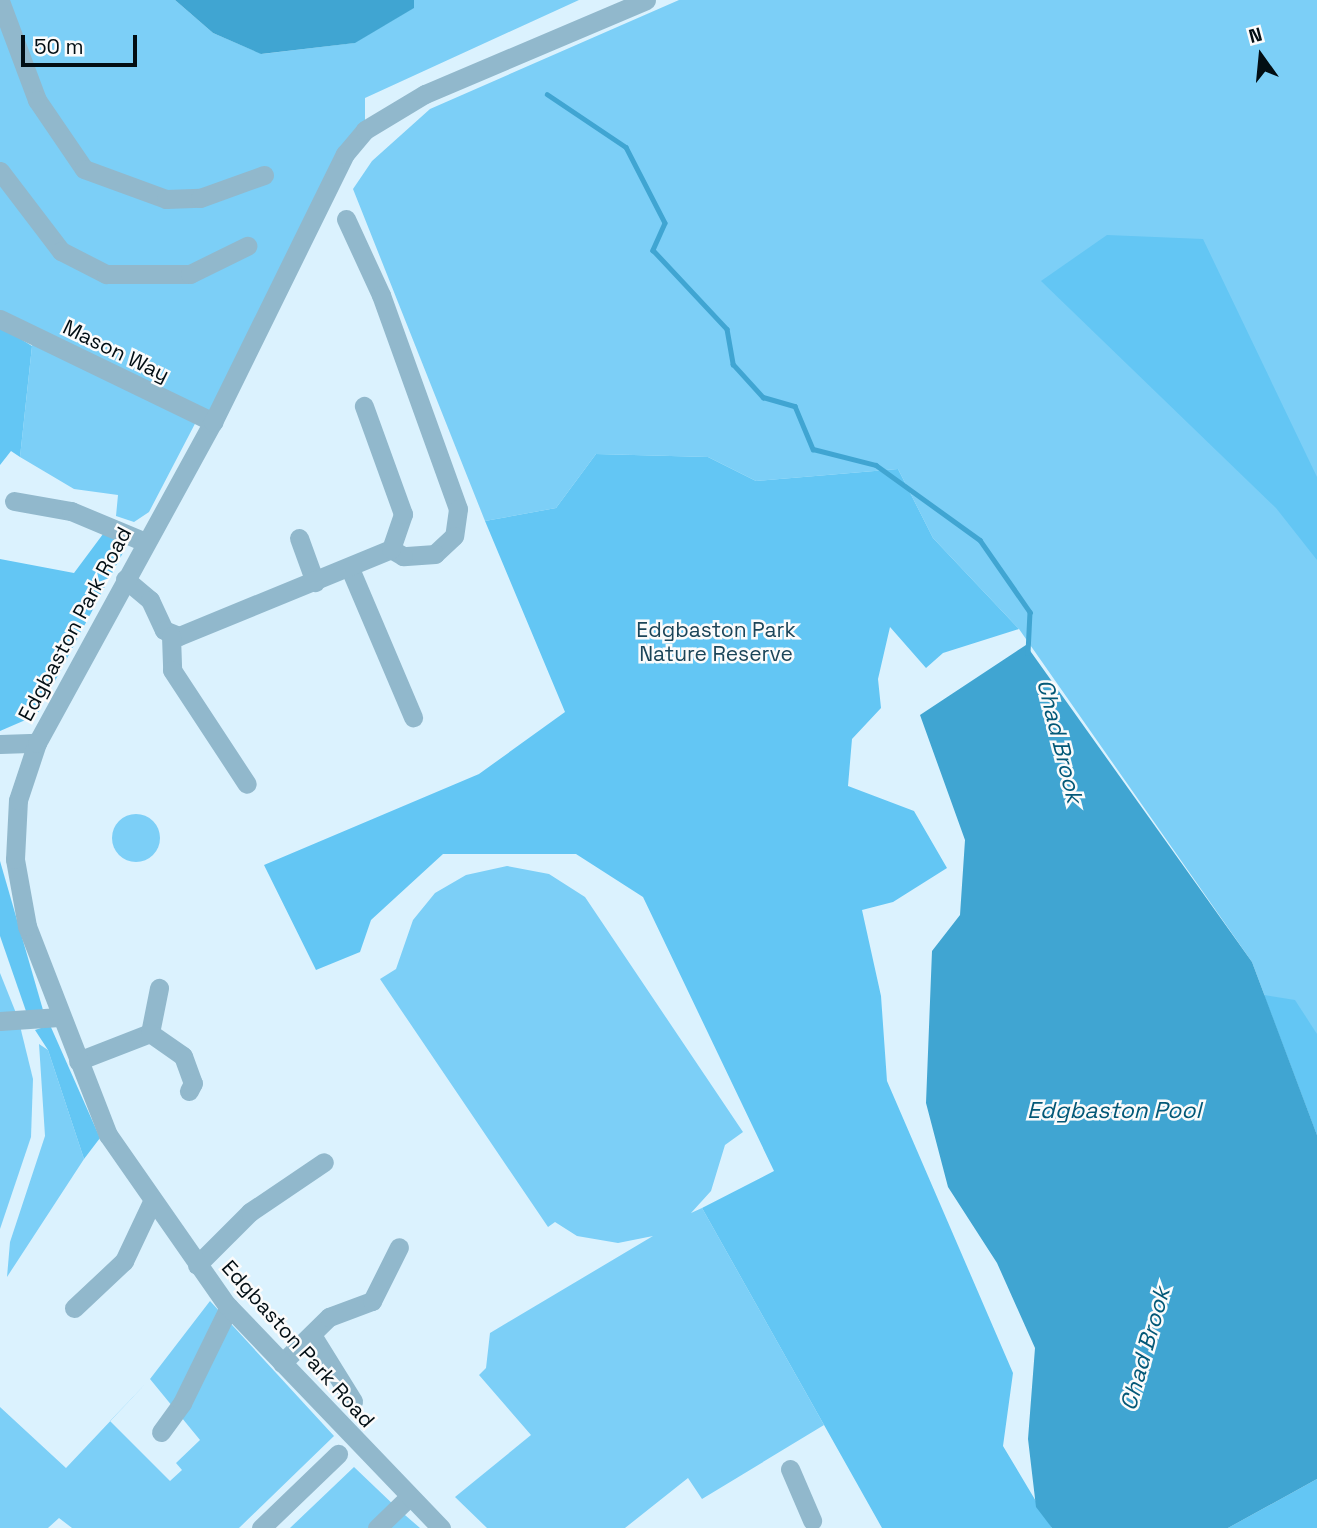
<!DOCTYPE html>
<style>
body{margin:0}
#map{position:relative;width:1317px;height:1528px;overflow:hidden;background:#dbf2fe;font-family:"Space Grotesk",sans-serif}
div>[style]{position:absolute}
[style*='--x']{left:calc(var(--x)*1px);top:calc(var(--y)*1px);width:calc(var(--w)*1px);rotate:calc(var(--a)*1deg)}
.green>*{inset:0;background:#7ccff7}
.round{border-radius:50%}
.forest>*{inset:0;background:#63c6f4}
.water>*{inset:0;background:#40a5d2}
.stream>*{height:4.5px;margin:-2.25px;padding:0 2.25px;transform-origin:2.25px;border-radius:2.25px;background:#40a5d2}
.minor>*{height:19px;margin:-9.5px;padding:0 9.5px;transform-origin:9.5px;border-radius:9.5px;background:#91b8cc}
span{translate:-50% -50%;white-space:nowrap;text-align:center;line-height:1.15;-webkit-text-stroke:5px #fbfbfb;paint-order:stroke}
.street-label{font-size:21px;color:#020e14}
.park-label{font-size:21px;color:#1b4559}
.water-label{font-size:23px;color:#035877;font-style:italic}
.north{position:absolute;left:1226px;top:21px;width:70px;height:70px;-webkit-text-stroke:5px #fbfbfb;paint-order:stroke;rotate:345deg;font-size:19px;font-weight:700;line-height:28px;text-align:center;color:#020e14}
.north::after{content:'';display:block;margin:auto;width:24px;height:32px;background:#020e14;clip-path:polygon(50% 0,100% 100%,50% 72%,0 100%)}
.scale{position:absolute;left:21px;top:35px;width:116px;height:32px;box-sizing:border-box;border:4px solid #020e14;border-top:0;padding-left:9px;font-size:21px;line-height:24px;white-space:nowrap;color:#020e14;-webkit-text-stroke:5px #fbfbfb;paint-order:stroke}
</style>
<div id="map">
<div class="green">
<div style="clip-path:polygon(0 0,175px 0,213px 33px,262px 54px,354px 43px,413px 8px,414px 0,579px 0,365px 98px,365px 130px,213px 422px,199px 416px,149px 512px,134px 522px,116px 516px,118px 495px,74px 489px,20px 457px,33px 337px,0 319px)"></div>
<div style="clip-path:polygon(679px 0,1317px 0,1317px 1135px,1252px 962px,1019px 629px,933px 538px,898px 469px,756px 481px,708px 457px,596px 454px,556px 508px,485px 521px,353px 189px,372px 161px,430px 109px)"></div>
<div class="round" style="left:112px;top:814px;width:48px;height:48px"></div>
<div style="clip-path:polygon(507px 866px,549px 874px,585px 897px,743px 1132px,725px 1145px,711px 1191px,691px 1213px,702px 1208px,824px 1425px,702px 1499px,688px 1478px,625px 1528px,487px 1528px,455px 1497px,531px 1435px,479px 1375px,486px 1368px,490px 1333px,653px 1236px,618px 1243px,577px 1236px,555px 1222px,548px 1227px,380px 979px,396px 969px,413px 920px,435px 893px,466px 875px)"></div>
<div style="clip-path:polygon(0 973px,16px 1013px,0 1013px)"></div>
<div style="clip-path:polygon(20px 1026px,33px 1079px,31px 1137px,0 1229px,0 1028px)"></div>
<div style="clip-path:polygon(39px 1044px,48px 1050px,84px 1159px,7px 1277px,10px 1242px,45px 1136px)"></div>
<div style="clip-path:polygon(evenodd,210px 1301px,334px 1436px,239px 1528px,72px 1528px,59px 1518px,48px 1528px,0 1528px,0 1407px,66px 1468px,150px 1379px,210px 1301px,150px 1379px,200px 1440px,176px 1463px,182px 1470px,170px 1481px,110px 1421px,150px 1379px)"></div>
<div style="clip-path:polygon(354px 1467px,398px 1509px,420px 1528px,290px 1528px)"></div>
</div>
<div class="forest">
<div style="clip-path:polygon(1107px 235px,1203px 239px,1317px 477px,1317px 560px,1276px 508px,1041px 281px)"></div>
<div style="clip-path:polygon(0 326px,32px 346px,20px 457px,11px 451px,0 465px)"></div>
<div style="clip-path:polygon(596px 454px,708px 457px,756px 481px,898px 469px,933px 538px,1019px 629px,943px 653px,926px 668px,890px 627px,878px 679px,881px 708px,852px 739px,848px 786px,914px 811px,947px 868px,893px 902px,862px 910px,881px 996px,887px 1081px,1013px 1373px,1003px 1446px,1052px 1528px,882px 1528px,702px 1208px,774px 1171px,643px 897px,576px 854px,443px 854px,371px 920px,360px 952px,316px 970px,264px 865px,479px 774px,565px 712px,485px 521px,556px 508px)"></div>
<div style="clip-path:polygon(106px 530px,126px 547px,37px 715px,0 731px,0 559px,74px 573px)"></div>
<div style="clip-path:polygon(0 861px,43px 1010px,27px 1014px,0 936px)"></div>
<div style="clip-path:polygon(1264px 995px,1295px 1000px,1317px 1034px,1317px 1135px)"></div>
<div style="clip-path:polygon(50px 1025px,100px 1138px,84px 1159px,48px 1050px,35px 1030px)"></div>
<div style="clip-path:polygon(1317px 1479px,1317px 1528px,1228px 1528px)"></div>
</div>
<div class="water">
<div style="clip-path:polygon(175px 0,414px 0,414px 8px,355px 43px,261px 54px,213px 33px)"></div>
<div style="clip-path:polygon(1026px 645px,1252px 962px,1317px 1135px,1317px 1479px,1228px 1528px,1052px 1528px,1036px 1507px,1028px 1439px,1035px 1348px,997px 1263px,948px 1187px,926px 1103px,932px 951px,960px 915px,965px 840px,920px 715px)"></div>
</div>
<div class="stream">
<div style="--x:547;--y:94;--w:95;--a:33.9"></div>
<div style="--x:626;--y:147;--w:85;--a:62.8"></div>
<div style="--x:665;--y:223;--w:30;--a:114"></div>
<div style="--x:653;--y:250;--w:108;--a:46.9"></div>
<div style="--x:727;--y:329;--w:36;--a:80"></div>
<div style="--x:733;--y:364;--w:45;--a:47.7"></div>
<div style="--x:763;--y:397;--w:33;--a:16"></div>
<div style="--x:795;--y:406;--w:47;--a:67.3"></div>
<div style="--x:813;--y:449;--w:65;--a:14.3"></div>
<div style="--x:876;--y:465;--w:128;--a:35.8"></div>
<div style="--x:980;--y:540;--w:88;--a:55.2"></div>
<div style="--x:1030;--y:612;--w:41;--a:92.8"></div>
</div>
<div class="minor">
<div style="--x:0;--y:1;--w:106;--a:69.5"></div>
<div style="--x:37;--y:100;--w:83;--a:55.7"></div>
<div style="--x:84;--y:169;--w:87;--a:20.1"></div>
<div style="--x:166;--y:199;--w:34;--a:-2"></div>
<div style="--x:200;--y:198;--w:68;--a:-19.8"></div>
<div style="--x:0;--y:171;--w:101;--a:52.7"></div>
<div style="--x:61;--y:251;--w:51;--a:27.1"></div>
<div style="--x:106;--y:274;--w:84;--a:0"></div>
<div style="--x:190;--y:274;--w:64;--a:-26.2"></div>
<div style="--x:346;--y:219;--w:84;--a:65.3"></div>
<div style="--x:381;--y:295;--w:227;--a:70.2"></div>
<div style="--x:458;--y:509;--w:27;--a:98"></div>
<div style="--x:454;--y:536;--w:26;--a:137"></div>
<div style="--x:435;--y:554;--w:32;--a:176"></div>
<div style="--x:403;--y:556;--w:14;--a:-150"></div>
<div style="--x:0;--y:319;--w:237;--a:25.8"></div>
<div style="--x:14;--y:501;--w:58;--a:10"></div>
<div style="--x:71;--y:511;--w:80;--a:22.7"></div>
<div style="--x:299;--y:538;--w:47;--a:70"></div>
<div style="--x:351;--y:571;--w:159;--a:67"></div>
<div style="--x:125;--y:579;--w:33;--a:40"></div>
<div style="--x:150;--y:600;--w:33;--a:65"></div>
<div style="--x:164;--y:630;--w:16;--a:22"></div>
<div style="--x:179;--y:636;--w:229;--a:-22.3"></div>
<div style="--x:391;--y:549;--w:37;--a:-71"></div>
<div style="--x:403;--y:514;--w:115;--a:-109.9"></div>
<div style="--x:171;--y:636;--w:34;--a:88"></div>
<div style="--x:172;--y:670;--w:136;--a:56.7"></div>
<div style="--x:0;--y:744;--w:37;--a:-2"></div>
<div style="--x:0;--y:1021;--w:59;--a:-3.9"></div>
<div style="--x:150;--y:1033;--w:46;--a:-78.7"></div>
<div style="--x:78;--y:1061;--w:77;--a:-21.3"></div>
<div style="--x:150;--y:1033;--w:40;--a:34.9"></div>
<div style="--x:183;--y:1056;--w:29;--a:70"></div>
<div style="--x:193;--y:1083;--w:9;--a:117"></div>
<div style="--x:197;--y:1265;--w:75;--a:-45"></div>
<div style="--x:250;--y:1212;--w:89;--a:-34"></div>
<div style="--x:74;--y:1308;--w:69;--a:-43.2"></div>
<div style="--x:124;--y:1261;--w:63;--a:-64.7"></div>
<div style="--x:312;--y:1335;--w:78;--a:58.2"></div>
<div style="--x:282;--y:1363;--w:66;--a:-44.4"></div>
<div style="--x:329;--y:1317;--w:46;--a:-20.4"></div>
<div style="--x:372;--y:1301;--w:60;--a:-63.4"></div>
<div style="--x:161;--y:1432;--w:36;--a:-54"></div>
<div style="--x:182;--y:1403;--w:107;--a:-63.9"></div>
<div style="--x:790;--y:1469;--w:56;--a:66.7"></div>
<div style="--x:261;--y:1528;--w:107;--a:-43.9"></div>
<div style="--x:377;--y:1528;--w:43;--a:-44.1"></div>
<div style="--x:441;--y:1528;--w:310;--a:-133.8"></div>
<div style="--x:226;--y:1304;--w:206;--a:-124.9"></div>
<div style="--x:108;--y:1135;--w:224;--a:-111.2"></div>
<div style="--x:27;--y:926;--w:68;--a:-100.2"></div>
<div style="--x:15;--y:859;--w:59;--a:-87.1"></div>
<div style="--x:18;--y:800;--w:60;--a:-71.6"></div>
<div style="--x:37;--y:743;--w:366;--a:-61.3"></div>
<div style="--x:213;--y:422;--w:299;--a:-63.8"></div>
<div style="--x:345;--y:154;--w:31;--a:-50"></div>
<div style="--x:365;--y:130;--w:70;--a:-31"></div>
<div style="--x:425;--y:94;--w:240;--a:-23"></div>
</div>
<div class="street-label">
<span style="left:116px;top:351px;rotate:26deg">Mason Way</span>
<span style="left:75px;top:624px;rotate:-62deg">Edgbaston Park Road</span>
<span style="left:298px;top:1344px;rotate:48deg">Edgbaston Park Road</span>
</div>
<div class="park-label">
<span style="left:716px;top:642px">Edgbaston Park<br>Nature Reserve</span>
</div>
<div class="water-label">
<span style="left:1060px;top:741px;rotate:76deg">Chad Brook</span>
<span style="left:1114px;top:1110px">Edgbaston Pool</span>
<span style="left:1145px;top:1349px;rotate:-74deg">Chad Brook</span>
</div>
<div class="north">N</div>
<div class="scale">50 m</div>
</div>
